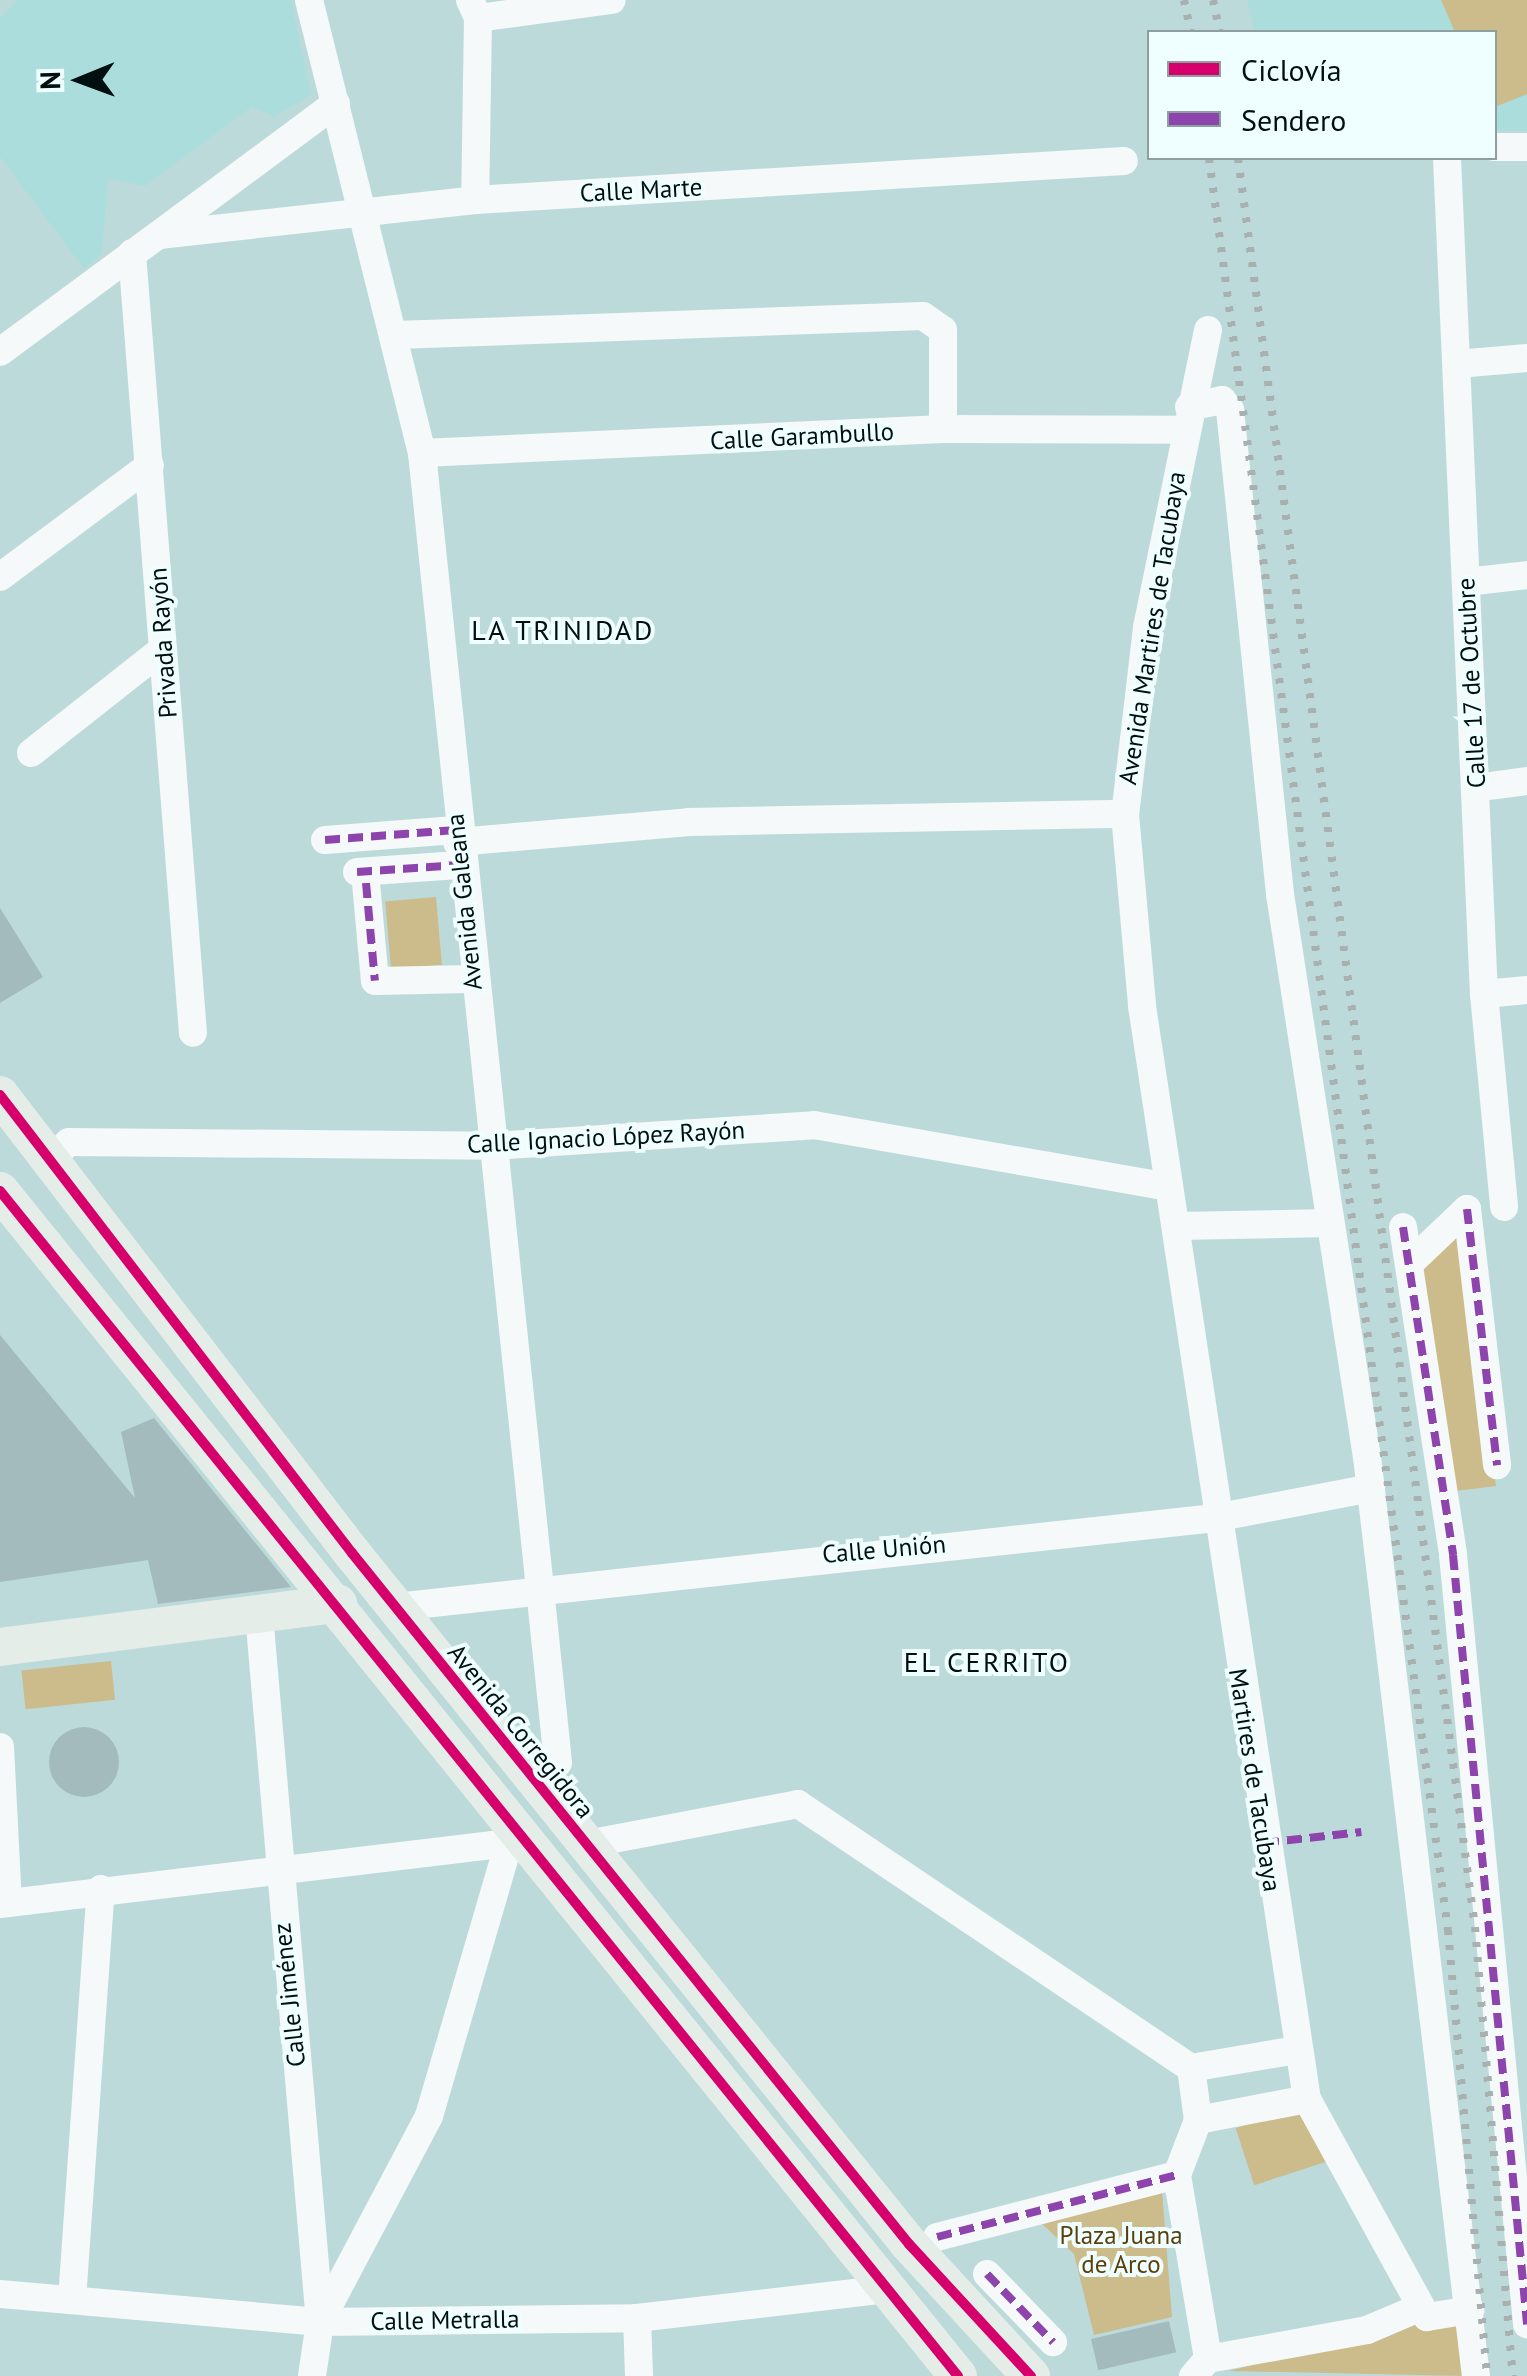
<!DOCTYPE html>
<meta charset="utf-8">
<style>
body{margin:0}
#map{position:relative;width:1527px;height:2376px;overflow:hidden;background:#bddada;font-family:"PT Sans",sans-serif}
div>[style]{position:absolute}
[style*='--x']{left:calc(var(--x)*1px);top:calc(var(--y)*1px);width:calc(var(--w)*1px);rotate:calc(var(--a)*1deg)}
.built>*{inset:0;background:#acdddd}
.green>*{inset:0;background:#ccbb8b;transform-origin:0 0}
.building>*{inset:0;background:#a4bbbd;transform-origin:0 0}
.round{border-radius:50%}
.street>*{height:28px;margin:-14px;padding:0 14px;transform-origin:14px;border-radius:14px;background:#f5f9f9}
.secondary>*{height:38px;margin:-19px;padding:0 19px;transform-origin:19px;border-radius:19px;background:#e5ede8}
.rail>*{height:8px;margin-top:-4px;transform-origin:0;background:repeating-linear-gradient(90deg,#a9b0b0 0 5px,transparent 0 15px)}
.quiet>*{height:8px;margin-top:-4px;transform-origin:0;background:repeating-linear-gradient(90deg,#8e44ad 0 15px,transparent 0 23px)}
.cycleway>*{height:10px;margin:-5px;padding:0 5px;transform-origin:5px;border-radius:5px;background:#d6006c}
span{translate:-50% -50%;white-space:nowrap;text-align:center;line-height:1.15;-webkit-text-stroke:8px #efffff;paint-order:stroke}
.street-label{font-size:25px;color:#000f0f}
.park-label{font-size:25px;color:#5b3e0a}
.neighbourhood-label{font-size:28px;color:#000f0f;letter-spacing:2.5px}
.legend{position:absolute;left:1147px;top:30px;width:350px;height:130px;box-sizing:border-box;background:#efffff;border:2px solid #8f9f9f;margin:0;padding:12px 18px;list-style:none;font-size:30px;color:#000f0f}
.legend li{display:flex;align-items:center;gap:20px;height:50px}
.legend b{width:50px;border:2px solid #8f9f9f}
.north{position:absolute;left:30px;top:30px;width:100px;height:100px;-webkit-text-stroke:8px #efffff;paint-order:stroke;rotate:269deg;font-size:28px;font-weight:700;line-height:40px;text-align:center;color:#000f0f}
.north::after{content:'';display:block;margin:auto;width:35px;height:45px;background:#000f0f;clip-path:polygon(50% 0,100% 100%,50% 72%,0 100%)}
</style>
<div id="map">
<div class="built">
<div style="clip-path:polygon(18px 0,291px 0,311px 95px,274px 117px,252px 107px,145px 186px,108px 179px,102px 253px,84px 269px,0 157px,0 17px)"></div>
<div style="clip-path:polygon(1247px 0,1527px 0,1527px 131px,1495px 130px,1494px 32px,1255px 32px)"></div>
</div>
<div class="green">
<div style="clip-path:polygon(1441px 0,1527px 0,1527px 94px,1495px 107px,1494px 32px,1455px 32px)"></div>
<div style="left:436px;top:897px;width:68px;height:51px;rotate:85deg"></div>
<div style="clip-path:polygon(1461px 1223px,1496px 1486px,1448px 1492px,1419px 1272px)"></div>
<div style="left:111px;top:1661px;width:39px;height:90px;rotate:84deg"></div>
<div style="left:1307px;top:2105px;width:60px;height:75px;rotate:72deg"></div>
<div style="clip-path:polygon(1162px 2190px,1172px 2317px,1094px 2335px,1074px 2254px,1040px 2222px)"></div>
<div style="clip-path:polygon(1462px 2320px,1466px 2376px,1229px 2371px,1417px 2321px)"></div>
</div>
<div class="building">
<div style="clip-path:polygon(0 908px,43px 977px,0 1003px)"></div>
<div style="clip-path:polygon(0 1335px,135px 1498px,121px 1432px,154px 1418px,291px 1587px,158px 1604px,148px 1560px,0 1582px)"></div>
<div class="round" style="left:49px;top:1727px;width:70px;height:70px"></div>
<div style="left:1169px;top:2321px;width:32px;height:80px;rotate:77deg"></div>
</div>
<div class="street">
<div style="--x:309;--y:0;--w:467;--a:76"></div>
<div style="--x:422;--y:453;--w:1317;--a:84.07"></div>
<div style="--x:470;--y:0;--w:20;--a:66"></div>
<div style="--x:478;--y:18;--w:182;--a:90.9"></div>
<div style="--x:478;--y:18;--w:135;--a:-7.7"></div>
<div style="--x:1494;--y:147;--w:33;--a:0"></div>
<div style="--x:1447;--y:158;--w:837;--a:87.47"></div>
<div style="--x:1484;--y:994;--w:214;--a:84.6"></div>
<div style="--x:159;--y:235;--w:318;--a:-6.3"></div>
<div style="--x:475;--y:200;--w:650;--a:-3.44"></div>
<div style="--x:132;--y:253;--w:782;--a:85.53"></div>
<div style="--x:1208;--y:330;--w:304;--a:101.6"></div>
<div style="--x:1147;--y:628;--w:187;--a:96.7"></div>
<div style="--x:1125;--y:814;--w:193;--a:84.9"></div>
<div style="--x:1142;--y:1006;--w:1105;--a:81.42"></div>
<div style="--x:1307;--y:2099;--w:249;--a:61.2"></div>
<div style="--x:1427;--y:2317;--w:44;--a:-9.2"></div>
<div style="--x:396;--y:335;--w:527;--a:-2.06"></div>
<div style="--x:923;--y:316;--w:24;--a:35"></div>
<div style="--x:943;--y:330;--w:99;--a:90"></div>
<div style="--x:0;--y:352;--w:418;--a:-36.5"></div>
<div style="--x:1457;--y:364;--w:70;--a:-4.9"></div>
<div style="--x:1189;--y:407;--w:34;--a:-12"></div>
<div style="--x:1222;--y:400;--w:13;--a:51"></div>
<div style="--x:1230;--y:410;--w:487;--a:84.1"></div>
<div style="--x:1280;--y:894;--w:570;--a:81.22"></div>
<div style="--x:1367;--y:1457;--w:925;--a:83.24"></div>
<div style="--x:422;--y:453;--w:522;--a:-2.64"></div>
<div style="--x:943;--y:429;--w:240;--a:0.2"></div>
<div style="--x:0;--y:577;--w:187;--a:-36.7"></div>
<div style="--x:1466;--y:582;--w:61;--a:-6.5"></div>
<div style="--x:31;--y:753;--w:168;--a:-38.2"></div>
<div style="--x:1475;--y:788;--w:52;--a:-7.7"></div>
<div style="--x:325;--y:840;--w:131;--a:-4.4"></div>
<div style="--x:457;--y:842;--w:233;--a:-4.9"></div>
<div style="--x:689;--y:822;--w:436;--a:-1.1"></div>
<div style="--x:357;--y:872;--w:102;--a:-3.9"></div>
<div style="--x:366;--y:883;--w:98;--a:84.8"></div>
<div style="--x:375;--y:981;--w:96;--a:-1.2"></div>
<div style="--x:1484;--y:994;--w:43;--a:-5.3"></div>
<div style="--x:47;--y:1163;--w:30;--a:-44"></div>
<div style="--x:69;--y:1142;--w:424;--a:0.5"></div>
<div style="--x:493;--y:1146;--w:322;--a:-3.7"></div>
<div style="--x:814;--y:1125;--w:359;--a:9.9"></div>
<div style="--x:1467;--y:1209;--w:258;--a:83.3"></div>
<div style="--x:1176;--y:1226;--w:154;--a:-1.1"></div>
<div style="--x:1403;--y:1227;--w:332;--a:81.3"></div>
<div style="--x:1453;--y:1555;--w:773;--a:84.5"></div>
<div style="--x:1409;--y:1264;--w:80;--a:-43.5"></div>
<div style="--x:396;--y:1607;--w:824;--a:-6.2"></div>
<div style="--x:1215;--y:1518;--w:159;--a:-10.9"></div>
<div style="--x:259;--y:1614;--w:711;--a:85.08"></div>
<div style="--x:320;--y:2322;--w:55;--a:98.4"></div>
<div style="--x:0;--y:1747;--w:156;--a:87.1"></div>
<div style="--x:587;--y:1844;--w:215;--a:-10.7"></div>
<div style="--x:798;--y:1804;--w:473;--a:33.9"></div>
<div style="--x:0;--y:1904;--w:513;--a:-6.83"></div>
<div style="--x:509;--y:1843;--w:13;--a:-42"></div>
<div style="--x:1191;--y:2068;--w:52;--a:82.3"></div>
<div style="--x:1198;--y:2120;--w:59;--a:110.9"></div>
<div style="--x:1177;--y:2175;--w:187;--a:80.4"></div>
<div style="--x:1208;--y:2359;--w:23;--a:131"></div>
<div style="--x:1191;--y:2068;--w:107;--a:-9.7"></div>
<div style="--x:1198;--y:2120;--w:111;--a:-10.9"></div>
<div style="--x:937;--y:2237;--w:248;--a:-14.5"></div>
<div style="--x:987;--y:2274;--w:95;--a:45.9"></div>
<div style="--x:0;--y:2294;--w:321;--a:5"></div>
<div style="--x:320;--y:2322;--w:317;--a:-0.7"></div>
<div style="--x:637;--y:2318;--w:254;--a:-6.6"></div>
<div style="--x:72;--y:2300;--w:412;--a:-86"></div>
<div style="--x:637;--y:2318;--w:58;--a:88"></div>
<div style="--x:320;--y:2322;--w:233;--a:-62.1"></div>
<div style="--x:429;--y:2116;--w:284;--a:-73.7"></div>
<div style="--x:1208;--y:2359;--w:162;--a:-10.3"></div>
<div style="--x:1367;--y:2330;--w:56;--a:-22.9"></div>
</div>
<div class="secondary">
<div style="--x:0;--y:1095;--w:578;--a:52.46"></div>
<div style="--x:352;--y:1553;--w:888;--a:51.13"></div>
<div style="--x:909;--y:2244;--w:180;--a:47.3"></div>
<div style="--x:0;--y:1191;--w:1524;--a:51.05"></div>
<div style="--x:0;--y:1647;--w:341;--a:-7.3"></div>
</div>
<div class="rail">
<div style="--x:1184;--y:0;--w:33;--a:78"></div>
<div style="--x:1213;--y:0;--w:33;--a:78"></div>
<div style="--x:1209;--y:158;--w:1788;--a:82.32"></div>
<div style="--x:1448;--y:1930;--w:448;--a:85"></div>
<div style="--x:1238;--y:158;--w:1785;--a:82.37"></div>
<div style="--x:1475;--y:1927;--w:451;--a:85.2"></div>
</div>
<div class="quiet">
<div style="--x:325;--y:840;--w:131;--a:-4.4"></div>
<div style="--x:357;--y:872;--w:102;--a:-3.9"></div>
<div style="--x:366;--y:883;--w:98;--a:84.8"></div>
<div style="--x:1467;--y:1209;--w:258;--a:83.3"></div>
<div style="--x:1403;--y:1227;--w:332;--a:81.3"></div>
<div style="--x:1453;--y:1555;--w:773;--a:84.5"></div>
<div style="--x:1264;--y:1843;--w:98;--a:-6.5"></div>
<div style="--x:937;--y:2237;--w:248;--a:-14.5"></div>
<div style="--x:987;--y:2274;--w:95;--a:45.9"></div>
</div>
<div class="cycleway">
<div style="--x:0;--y:1095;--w:578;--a:52.46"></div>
<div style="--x:352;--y:1553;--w:888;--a:51.13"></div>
<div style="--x:909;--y:2244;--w:180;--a:47.3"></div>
<div style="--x:0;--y:1191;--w:1524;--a:51.05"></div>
</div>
<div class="street-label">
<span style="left:641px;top:190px;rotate:-3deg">Calle Marte</span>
<span style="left:802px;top:436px;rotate:-3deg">Calle Garambullo</span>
<span style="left:1152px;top:628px;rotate:-81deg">Avenida Martires de Tacubaya</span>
<span style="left:163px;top:643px;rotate:-94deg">Privada Rayón</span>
<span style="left:1471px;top:683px;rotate:-93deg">Calle 17 de Octubre</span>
<span style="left:464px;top:902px;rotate:-96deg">Avenida Galeana</span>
<span style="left:606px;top:1137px;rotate:-3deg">Calle Ignacio López Rayón</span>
<span style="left:884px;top:1549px;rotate:-5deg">Calle Unión</span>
<span style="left:521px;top:1731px;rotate:51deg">Avenida Corregidora</span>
<span style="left:1255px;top:1780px;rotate:81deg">Martires de Tacubaya</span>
<span style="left:289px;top:1995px;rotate:-96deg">Calle Jiménez</span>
<span style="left:445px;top:2320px;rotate:-1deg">Calle Metralla</span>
</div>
<div class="park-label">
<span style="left:1121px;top:2250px">Plaza Juana<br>de Arco</span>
</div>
<div class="neighbourhood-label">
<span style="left:563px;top:630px">LA TRINIDAD</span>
<span style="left:987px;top:1662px">EL CERRITO</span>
</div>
<ul class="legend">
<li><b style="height:12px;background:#d6006c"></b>Ciclovía</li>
<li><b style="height:12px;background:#8e44ad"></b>Sendero</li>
</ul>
<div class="north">N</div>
</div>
